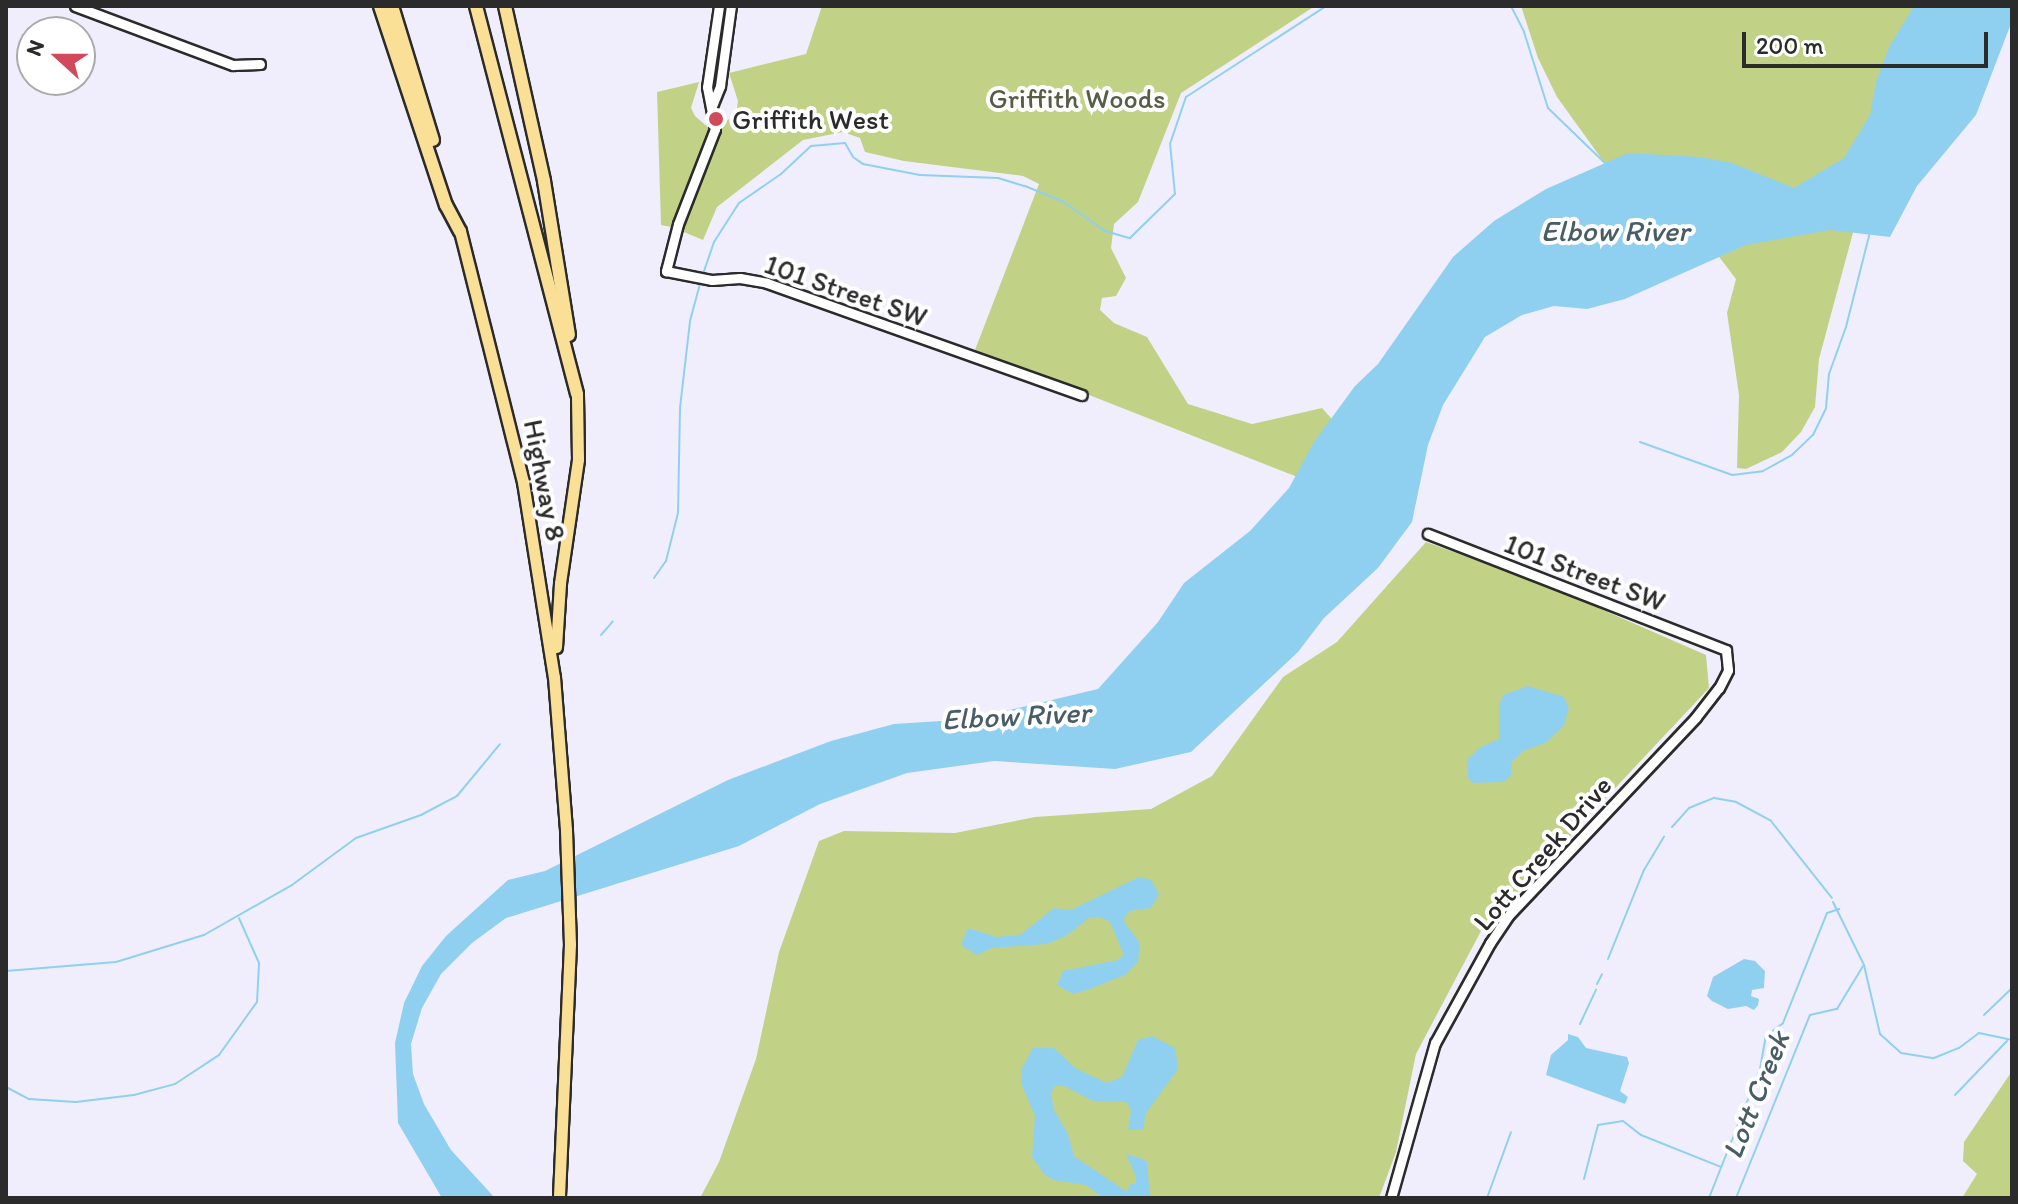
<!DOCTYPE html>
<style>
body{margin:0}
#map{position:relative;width:2018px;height:1204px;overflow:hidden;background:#f0eefd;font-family:Itim,sans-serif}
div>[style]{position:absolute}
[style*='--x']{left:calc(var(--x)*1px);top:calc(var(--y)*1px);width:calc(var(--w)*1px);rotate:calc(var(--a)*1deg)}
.green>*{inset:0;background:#c1d287}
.water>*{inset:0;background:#8fd0f0}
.stream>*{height:2px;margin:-1px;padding:0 1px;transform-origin:1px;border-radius:1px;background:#8fd0f0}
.roads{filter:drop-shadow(2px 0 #2b2b2b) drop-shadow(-2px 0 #2b2b2b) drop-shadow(0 2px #2b2b2b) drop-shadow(0 -2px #2b2b2b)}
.minor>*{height:9px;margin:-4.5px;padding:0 4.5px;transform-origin:4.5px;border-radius:4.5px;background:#fff}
.major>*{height:11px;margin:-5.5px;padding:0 5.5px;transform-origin:5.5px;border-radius:5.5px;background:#fadf96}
.highway>*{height:12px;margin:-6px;padding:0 6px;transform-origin:6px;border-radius:6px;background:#fadf96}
.dots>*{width:22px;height:22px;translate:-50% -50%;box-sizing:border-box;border:4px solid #fff;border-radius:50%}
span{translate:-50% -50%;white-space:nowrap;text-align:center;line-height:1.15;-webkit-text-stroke:8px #fff;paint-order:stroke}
.park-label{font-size:28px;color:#585d47}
.poi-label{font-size:28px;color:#2b2b2b}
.left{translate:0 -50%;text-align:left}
.street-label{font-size:28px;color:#2b2b2b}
.water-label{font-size:30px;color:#495d66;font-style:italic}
.frame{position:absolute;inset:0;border:8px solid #2b2b2b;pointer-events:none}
.north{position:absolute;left:16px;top:16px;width:80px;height:80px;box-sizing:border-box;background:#fff;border:2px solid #aaa;border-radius:50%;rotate:291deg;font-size:22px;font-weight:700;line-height:32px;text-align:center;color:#2b2b2b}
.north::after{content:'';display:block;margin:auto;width:28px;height:36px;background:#d1495b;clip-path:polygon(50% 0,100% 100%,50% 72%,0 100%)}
.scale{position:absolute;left:1742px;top:32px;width:246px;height:36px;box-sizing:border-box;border:4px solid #2b2b2b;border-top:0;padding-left:10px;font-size:24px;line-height:28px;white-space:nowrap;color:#2b2b2b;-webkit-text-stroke:6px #fff;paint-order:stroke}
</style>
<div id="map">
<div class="green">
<div style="clip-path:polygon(822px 6px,1315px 6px,1181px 93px,1138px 202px,1114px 224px,1111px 248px,1126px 278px,1116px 296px,1102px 298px,1100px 310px,1114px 323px,1147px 337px,1188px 404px,1252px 424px,1322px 408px,1339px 427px,1323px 487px,975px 350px,1039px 184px,1023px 176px,904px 161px,865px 152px,860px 138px,843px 132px,803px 140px,717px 207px,703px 240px,679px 230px,721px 125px,736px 114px,738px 101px,729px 73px,806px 54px)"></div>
<div style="clip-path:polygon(1521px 6px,1914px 6px,1819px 359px,1815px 407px,1801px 432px,1782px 452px,1746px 469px,1737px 468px,1739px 395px,1727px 313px,1736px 279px,1710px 245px,1632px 201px,1557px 97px,1538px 58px)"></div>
<div style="clip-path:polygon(699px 82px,691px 108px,695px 116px,710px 129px,671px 227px,661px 225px,657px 92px)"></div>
<div style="clip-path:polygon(1426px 542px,1546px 585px,1706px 655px,1709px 688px,1481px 931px,1416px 1054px,1396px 1152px,1379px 1198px,700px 1198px,719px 1162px,756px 1059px,779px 952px,819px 841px,844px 831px,955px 833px,1035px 817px,1151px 809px,1212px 776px,1283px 677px,1337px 642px)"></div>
<div style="clip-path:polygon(2012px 1071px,2012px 1198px,1962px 1198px,1977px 1174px,1963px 1161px,1964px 1142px)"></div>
</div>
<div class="water">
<div style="clip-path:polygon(1914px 6px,2012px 6px,2012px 21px,1976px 115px,1917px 186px,1890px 237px,1830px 230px,1746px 245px,1625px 299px,1587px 309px,1554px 306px,1522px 315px,1485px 337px,1443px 405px,1428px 445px,1412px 522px,1378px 568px,1324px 618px,1298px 652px,1191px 752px,1115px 769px,994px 761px,907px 773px,820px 804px,739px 846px,506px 918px,472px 943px,441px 974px,422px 1008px,411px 1044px,413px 1074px,424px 1104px,451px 1150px,495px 1198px,442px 1198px,398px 1123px,395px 1043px,404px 1003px,422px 966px,446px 936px,508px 880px,545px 871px,728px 780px,831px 741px,894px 724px,972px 719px,1098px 689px,1158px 622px,1184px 583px,1250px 531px,1289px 488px,1314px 442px,1355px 386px,1378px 364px,1453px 257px,1494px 221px,1546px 189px,1628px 153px,1700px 157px,1732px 163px,1794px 188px,1844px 158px,1870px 115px,1876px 82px,1889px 47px)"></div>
<div style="clip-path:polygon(1528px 686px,1564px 697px,1569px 708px,1564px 725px,1547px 742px,1523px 751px,1512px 762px,1511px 775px,1504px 782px,1473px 783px,1468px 778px,1467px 760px,1479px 748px,1499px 739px,1499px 706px,1503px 695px)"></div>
<div style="clip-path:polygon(1139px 877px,1151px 880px,1159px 894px,1151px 908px,1130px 911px,1125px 916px,1124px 922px,1140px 943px,1138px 962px,1125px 975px,1090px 989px,1073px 994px,1057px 985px,1063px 971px,1118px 960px,1124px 955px,1110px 922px,1100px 917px,1090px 917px,1066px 936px,1047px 944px,992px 948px,977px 955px,961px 945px,968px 928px,996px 937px,1020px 935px,1054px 908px,1071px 910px)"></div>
<div style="clip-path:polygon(1744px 959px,1755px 961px,1765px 971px,1764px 988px,1752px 990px,1751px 996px,1759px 999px,1758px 1005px,1754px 1010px,1746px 1006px,1728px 1009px,1712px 1001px,1707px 996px,1713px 977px)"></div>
<div style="clip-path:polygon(1568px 1034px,1578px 1037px,1586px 1048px,1627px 1057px,1629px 1063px,1620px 1091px,1628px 1097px,1625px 1104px,1546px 1075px,1551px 1055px,1568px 1040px)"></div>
<div style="clip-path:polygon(1152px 1036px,1175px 1048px,1178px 1069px,1146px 1113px,1143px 1130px,1128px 1130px,1131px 1110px,1126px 1102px,1093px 1101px,1064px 1086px,1055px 1086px,1051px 1092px,1054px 1110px,1068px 1134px,1074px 1156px,1127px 1192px,1131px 1183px,1136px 1184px,1136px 1177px,1126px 1154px,1143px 1159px,1147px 1162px,1150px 1198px,1103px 1198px,1086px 1185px,1053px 1180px,1044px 1174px,1032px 1157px,1035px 1116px,1021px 1083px,1021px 1070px,1033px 1048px,1054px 1048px,1075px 1068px,1107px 1083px,1122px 1077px,1138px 1040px)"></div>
</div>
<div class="stream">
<div style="--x:1511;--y:6;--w:29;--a:63"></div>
<div style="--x:1524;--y:32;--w:80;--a:72.5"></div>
<div style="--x:1548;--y:108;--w:78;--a:44"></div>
<div style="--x:703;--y:274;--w:34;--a:-71"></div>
<div style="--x:714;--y:242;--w:46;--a:-57.3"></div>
<div style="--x:739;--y:203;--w:51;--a:-34.6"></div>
<div style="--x:781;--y:174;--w:41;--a:-43"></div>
<div style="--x:811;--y:146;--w:34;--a:-5"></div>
<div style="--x:845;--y:143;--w:16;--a:60"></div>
<div style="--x:853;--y:157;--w:12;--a:35"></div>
<div style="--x:863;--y:164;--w:58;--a:10.9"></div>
<div style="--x:920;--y:175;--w:78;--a:2.2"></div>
<div style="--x:998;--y:178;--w:28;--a:17"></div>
<div style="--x:1025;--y:186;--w:40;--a:22"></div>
<div style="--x:1062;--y:201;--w:52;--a:34.9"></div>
<div style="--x:1105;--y:231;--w:26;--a:16"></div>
<div style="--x:1130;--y:238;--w:63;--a:-44.4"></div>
<div style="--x:1175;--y:194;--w:50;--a:-95.7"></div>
<div style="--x:1170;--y:144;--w:50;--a:-71.2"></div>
<div style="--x:1186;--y:97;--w:167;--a:-33"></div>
<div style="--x:1640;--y:442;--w:98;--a:19.7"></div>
<div style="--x:1732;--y:475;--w:31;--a:-7"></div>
<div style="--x:1763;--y:471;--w:33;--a:-29"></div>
<div style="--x:1792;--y:455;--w:29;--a:-44"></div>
<div style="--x:1813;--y:435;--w:30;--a:-64"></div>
<div style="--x:1826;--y:408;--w:34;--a:-85"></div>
<div style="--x:1829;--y:374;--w:50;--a:-70.1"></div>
<div style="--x:1846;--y:327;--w:98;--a:-75.8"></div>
<div style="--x:654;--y:578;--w:21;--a:-55"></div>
<div style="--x:666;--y:561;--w:49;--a:-76"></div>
<div style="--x:678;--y:513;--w:105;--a:-88.9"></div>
<div style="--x:680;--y:408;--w:88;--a:-83.4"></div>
<div style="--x:690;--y:321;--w:42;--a:-75"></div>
<div style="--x:601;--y:635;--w:18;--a:-49"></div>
<div style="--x:1672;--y:827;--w:25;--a:-48"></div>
<div style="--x:1689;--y:808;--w:27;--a:-22"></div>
<div style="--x:1714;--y:798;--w:22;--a:10"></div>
<div style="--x:1736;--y:802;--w:40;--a:28"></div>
<div style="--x:1771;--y:821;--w:98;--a:51.6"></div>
<div style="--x:1833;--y:902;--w:70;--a:63.8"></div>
<div style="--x:1864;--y:965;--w:71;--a:76.9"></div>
<div style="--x:1880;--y:1034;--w:28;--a:42"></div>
<div style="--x:1901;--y:1053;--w:33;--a:9"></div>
<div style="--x:1934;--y:1058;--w:27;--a:-22"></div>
<div style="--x:1959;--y:1048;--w:25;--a:-37"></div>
<div style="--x:1979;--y:1033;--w:34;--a:12"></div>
<div style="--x:1608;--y:959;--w:96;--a:-68"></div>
<div style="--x:1644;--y:870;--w:39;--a:-59"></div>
<div style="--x:6;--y:971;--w:110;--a:-4.7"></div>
<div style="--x:116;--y:962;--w:92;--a:-17.1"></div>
<div style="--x:204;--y:935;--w:101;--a:-29.6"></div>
<div style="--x:292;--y:885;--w:79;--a:-36.3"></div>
<div style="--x:356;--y:838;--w:69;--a:-19.5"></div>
<div style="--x:421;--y:815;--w:41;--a:-27.8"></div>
<div style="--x:457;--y:796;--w:67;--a:-50.4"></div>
<div style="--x:1597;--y:984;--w:11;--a:-63"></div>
<div style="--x:1984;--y:1015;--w:39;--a:-44"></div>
<div style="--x:1580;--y:1024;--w:38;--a:-65"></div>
<div style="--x:6;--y:1087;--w:26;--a:28"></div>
<div style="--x:29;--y:1099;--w:47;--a:3.7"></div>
<div style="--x:76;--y:1102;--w:58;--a:-6.9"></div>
<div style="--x:134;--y:1095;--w:42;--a:-15"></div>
<div style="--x:175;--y:1084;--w:53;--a:-33.4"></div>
<div style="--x:219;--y:1055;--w:65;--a:-54.4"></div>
<div style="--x:257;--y:1002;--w:39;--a:-87"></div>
<div style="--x:259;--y:963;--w:49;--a:-114"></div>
<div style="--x:1955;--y:1095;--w:75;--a:-46.1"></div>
<div style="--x:1584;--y:1179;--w:56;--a:-75.5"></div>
<div style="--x:1598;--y:1125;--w:25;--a:-9"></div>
<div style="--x:1623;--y:1121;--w:23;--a:38"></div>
<div style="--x:1641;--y:1135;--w:86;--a:21.8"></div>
<div style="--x:1487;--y:1198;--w:70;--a:-70"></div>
<div style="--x:1709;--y:1198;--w:139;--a:-68.4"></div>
<div style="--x:1760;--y:1069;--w:34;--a:-80"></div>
<div style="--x:1766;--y:1036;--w:21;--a:-37"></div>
<div style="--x:1783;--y:1023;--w:118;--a:-68.2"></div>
<div style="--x:1827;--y:913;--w:13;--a:-18"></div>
<div style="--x:1736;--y:1198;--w:197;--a:-68"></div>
<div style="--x:1810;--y:1015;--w:28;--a:-13"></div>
<div style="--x:1837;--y:1009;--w:50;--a:-58.8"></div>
</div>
<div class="roads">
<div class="minor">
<div style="--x:75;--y:6;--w:169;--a:20.5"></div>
<div style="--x:233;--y:65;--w:27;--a:-2"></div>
<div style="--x:719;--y:6;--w:82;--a:98.4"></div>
<div style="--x:707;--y:87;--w:43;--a:79.2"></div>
<div style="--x:715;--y:129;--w:102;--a:111.3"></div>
<div style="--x:678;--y:224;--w:49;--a:104.3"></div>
<div style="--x:666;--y:271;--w:47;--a:11.1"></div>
<div style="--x:712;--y:280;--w:28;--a:-4"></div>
<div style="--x:740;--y:278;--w:27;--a:10"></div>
<div style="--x:767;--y:283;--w:334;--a:19.6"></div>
<div style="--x:712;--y:106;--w:22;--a:-68"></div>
<div style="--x:720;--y:86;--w:81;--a:-82.2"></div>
<div style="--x:1391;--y:1198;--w:161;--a:-74.2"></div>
<div style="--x:1435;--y:1043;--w:114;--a:-61.2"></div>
<div style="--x:1490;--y:943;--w:34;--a:-56"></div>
<div style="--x:1509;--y:915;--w:272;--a:-46.6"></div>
<div style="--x:1696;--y:717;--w:37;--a:-52"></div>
<div style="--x:1719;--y:688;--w:20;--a:-63"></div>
<div style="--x:1728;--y:670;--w:20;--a:-96"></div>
<div style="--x:1726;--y:650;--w:320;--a:-158.7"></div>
</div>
<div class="major">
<div style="--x:460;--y:231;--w:259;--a:75.9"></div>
<div style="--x:523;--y:482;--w:197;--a:81"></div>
<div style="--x:554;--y:677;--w:153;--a:85.5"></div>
<div style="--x:566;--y:830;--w:114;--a:88"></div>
<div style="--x:570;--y:944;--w:254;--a:92.5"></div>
<div style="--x:556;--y:647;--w:64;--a:-86.4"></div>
<div style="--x:560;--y:583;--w:125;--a:-81.7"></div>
<div style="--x:578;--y:459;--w:65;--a:-90.9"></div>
</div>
<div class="highway">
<div style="--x:380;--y:6;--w:210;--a:71.7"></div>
<div style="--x:446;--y:205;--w:30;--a:62"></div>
<div style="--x:392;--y:6;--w:140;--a:73"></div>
<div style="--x:476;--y:6;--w:401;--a:75.4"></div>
<div style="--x:505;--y:6;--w:179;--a:77.4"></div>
<div style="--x:544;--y:181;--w:156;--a:80.8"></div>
</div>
</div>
<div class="dots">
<div style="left:716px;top:119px;background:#d1495b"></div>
</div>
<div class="park-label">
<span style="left:1077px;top:98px">Griffith Woods</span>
</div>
<div class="poi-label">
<span class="left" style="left:732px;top:119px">Griffith West</span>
</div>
<div class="street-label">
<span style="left:846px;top:290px;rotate:19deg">101 Street SW</span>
<span style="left:545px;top:480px;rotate:79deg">Highway 8</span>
<span style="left:1585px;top:572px;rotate:21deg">101 Street SW</span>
<span style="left:1542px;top:853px;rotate:-49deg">Lott Creek Drive</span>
</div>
<div class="water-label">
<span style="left:1615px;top:231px">Elbow River</span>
<span style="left:1016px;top:716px;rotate:-3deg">Elbow River</span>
<span style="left:1756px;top:1095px;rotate:-68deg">Lott Creek</span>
</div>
<div class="frame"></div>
<div class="north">N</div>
<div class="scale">200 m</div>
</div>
